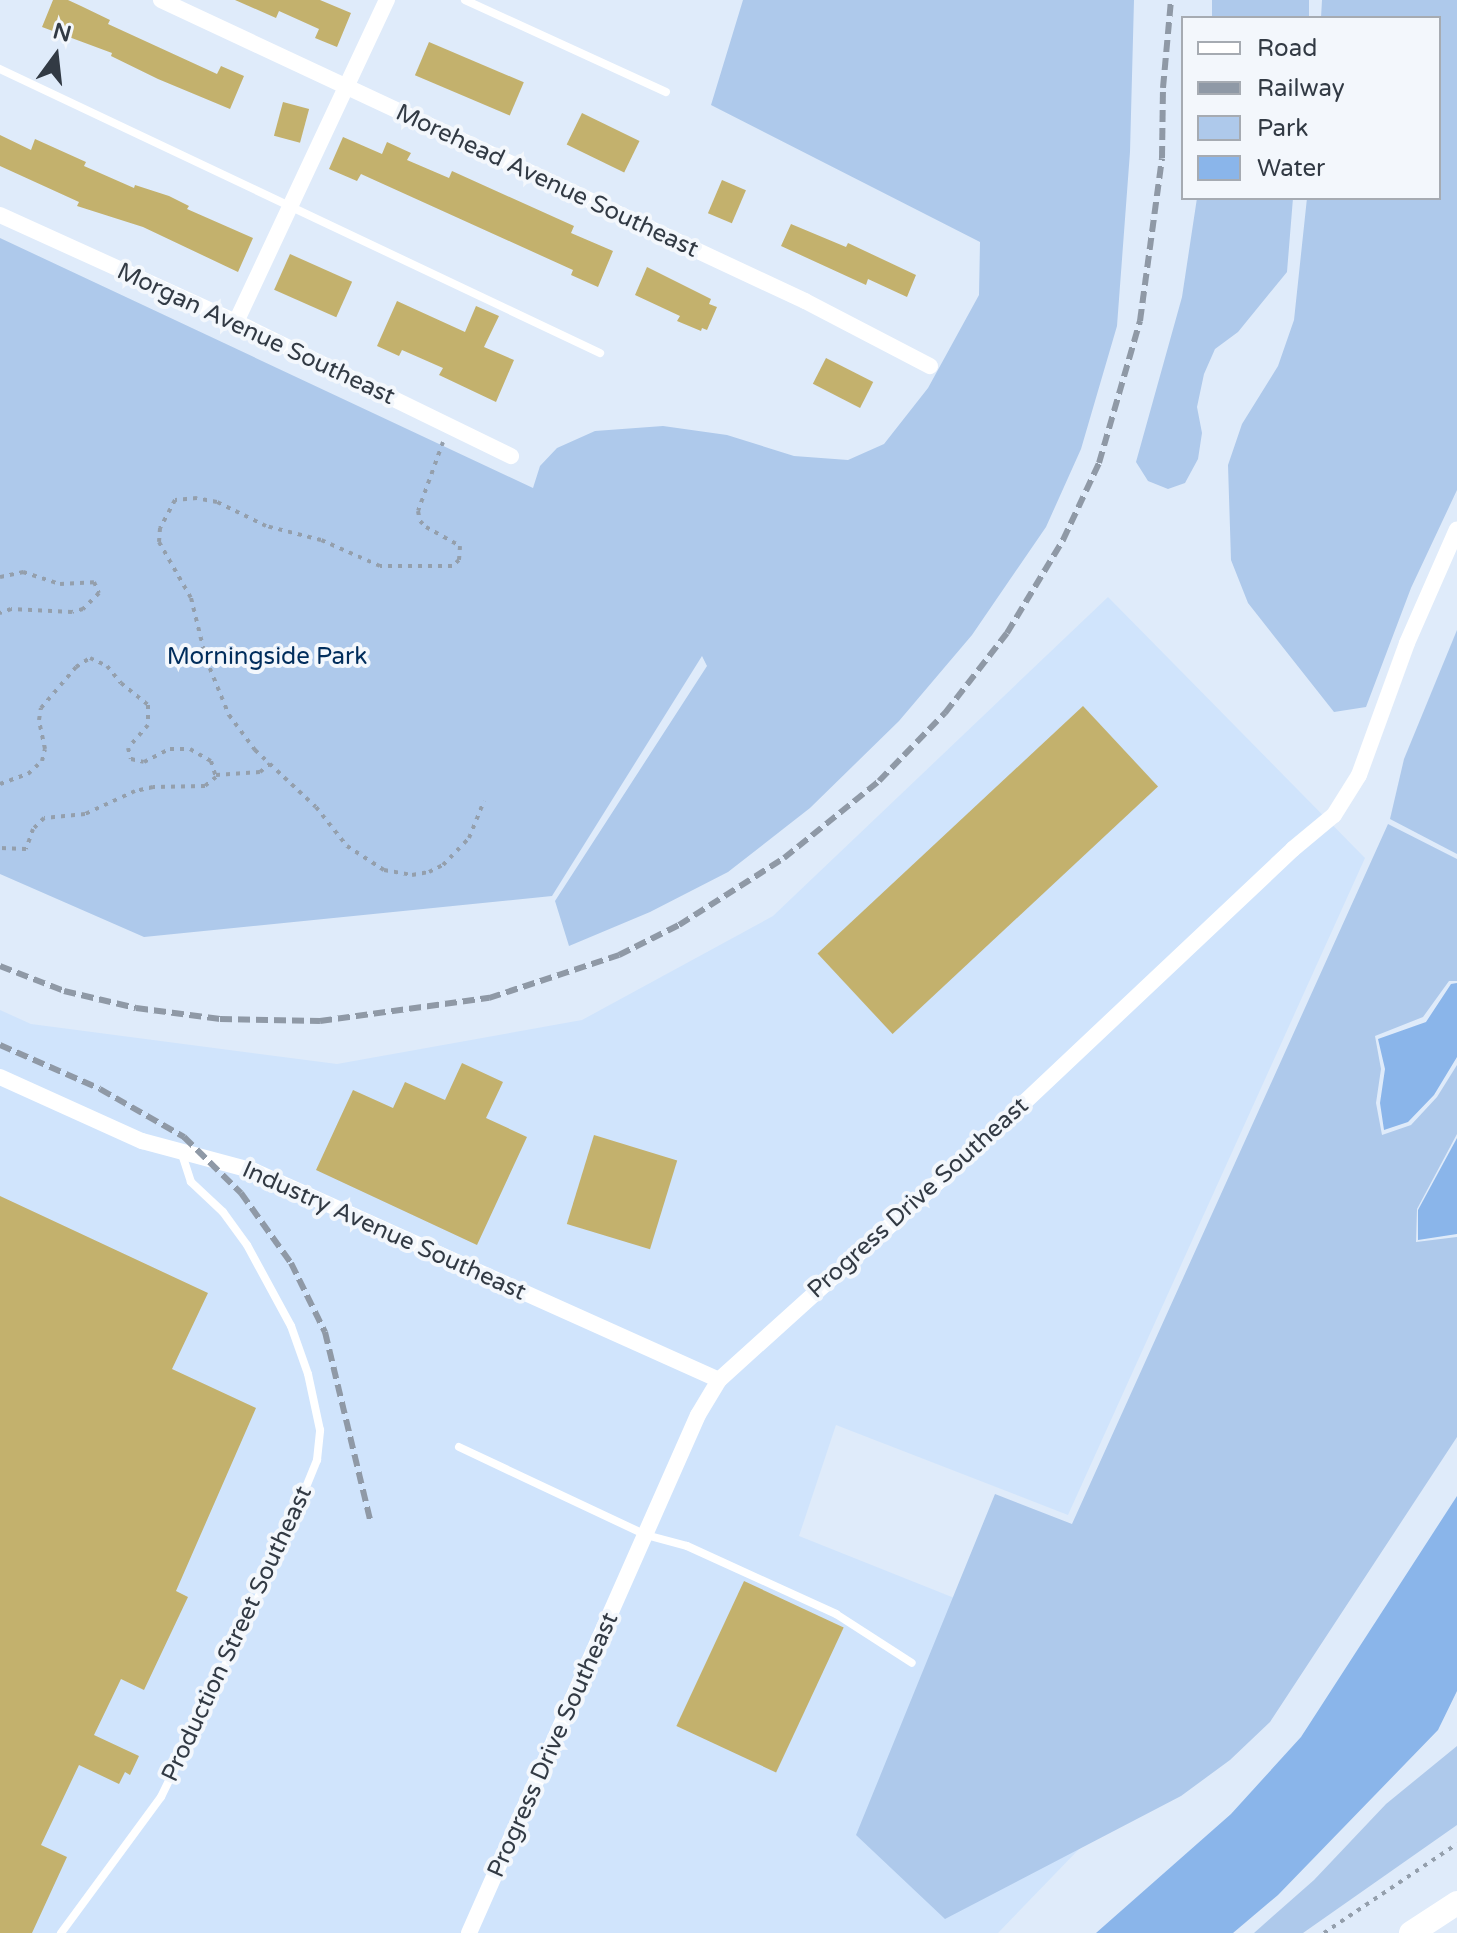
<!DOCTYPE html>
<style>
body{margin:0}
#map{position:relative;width:1457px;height:1933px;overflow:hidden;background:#dfebfa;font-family:"Varela Round",sans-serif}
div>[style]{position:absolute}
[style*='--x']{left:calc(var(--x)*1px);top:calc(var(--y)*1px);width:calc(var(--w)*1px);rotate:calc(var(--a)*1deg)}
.built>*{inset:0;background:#d0e4fc}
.green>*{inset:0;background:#aec9eb;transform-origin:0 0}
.water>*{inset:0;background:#8ab5ea}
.building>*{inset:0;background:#c3b16d;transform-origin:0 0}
.path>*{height:4px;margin-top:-2px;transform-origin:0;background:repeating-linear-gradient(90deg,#949fac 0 4px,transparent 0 10px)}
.lane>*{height:8px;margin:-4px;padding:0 4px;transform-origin:4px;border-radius:4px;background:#fff}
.street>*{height:16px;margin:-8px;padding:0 8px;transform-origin:8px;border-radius:8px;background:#fff}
.secondary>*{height:24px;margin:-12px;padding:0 12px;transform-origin:12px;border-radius:12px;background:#fff}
.rail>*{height:6px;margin-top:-3px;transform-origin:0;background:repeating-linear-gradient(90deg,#8f99a6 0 12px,transparent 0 18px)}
span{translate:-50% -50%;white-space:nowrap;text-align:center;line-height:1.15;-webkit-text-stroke:8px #f3f7fc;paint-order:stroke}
.street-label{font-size:24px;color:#323a44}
.park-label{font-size:24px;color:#002d5c}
.legend{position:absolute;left:1181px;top:16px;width:260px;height:184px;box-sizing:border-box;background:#f3f7fc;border:2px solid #a6abb2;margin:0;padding:10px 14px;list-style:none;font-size:24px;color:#323a44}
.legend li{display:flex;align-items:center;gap:16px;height:40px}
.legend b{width:40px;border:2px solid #a6abb2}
.north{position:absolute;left:16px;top:16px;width:80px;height:80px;-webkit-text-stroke:6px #f3f7fc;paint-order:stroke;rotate:15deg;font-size:22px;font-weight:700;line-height:32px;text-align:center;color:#323a44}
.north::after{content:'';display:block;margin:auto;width:28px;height:36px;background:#323a44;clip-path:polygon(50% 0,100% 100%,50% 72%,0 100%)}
</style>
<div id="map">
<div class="built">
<div style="clip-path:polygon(1108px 597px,1365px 858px,1068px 1515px,836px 1425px,799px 1536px,1017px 1623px,1082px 1846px,998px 1933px,0 1933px,0 1010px,31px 1024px,337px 1064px,582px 1020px,773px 916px)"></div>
</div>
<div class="green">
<div style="clip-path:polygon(743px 0,1134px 0,1130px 152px,1117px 326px,1081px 449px,1046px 527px,972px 635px,899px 721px,810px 808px,728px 872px,650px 912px,569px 946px,555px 901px,707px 666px,702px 656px,552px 896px,144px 937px,0 874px,0 238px,533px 488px,540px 466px,557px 448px,595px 431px,663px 426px,727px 435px,794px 456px,848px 460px,884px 444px,928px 388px,979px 295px,980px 242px,711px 105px)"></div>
<div style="left:1212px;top:0;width:97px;height:18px"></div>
<div style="clip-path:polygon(1322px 0,1457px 0,1457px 490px,1411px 588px,1366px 707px,1334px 712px,1248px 603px,1231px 560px,1228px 465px,1242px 424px,1278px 366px,1294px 320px,1307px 198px,1439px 198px,1439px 18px,1321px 18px)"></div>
<div style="clip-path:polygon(1197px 198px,1293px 198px,1287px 272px,1238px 332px,1215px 349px,1204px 374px,1197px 407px,1202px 433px,1198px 459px,1185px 483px,1168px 489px,1148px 481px,1136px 462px,1182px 297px)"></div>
<div style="clip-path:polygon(1457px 630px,1457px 854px,1390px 819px,1404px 759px)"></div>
<div style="clip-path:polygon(1388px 824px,1457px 859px,1457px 981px,1449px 981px,1423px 1017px,1375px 1036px,1381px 1069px,1376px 1103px,1382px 1135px,1411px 1125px,1437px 1097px,1457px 1065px,1457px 1134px,1417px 1209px,1416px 1242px,1457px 1237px,1457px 1437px,1270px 1722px,1230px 1760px,1181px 1796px,945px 1919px,856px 1835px,995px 1494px,1072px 1524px)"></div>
<div style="clip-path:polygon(1457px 1746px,1457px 1825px,1303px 1933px,1254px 1933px,1314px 1880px,1386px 1804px)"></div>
</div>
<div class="water">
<div style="clip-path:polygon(1457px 983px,1457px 1057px,1434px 1095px,1408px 1122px,1384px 1130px,1380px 1103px,1385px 1069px,1378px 1039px,1426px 1022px,1451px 984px)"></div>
<div style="clip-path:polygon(1457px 1138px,1457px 1234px,1418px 1240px,1418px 1210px)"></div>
<div style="clip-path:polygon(1457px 1496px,1457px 1691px,1438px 1730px,1278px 1895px,1233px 1933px,1096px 1933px,1231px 1814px,1301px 1737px)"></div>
</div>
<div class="building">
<div style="clip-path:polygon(53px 0,68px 0,81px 6px,110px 20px,108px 24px,217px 74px,221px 66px,244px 76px,230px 109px,158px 79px,111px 56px,112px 53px,42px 27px)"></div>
<div style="clip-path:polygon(235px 0,320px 0,351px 13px,337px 47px,315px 38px,319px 29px,279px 11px,276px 18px)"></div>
<div style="left:429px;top:42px;width:103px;height:36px;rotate:23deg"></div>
<div style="left:283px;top:102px;width:27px;height:35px;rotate:15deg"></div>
<div style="left:582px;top:113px;width:64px;height:35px;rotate:26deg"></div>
<div style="clip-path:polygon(0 135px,31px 150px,35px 139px,86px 162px,84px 166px,134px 188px,135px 185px,169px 196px,189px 206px,187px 209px,253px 238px,238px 272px,143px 227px,77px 206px,79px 202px,0 166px)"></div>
<div style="clip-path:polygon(343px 137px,382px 154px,387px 142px,411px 153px,407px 160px,449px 178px,452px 171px,574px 226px,571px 233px,613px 251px,598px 287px,571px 275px,573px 270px,361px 174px,357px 181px,329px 169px)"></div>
<div style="left:722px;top:180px;width:26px;height:36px;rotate:23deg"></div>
<div style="clip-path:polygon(791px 224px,846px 247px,848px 243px,916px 275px,907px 297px,868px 279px,866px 285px,781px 246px)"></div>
<div style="left:290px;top:254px;width:68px;height:39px;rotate:24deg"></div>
<div style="clip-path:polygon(647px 267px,711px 299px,709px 304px,717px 307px,707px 330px,702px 328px,701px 331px,677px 321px,680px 316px,635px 295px)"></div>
<div style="clip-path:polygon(397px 301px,465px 332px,476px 306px,499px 316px,484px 347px,514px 360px,496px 402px,439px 375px,443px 368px,402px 350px,399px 356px,377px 346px)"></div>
<div style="left:826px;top:358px;width:53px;height:29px;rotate:27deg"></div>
<div style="left:1083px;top:706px;width:110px;height:363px;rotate:47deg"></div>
<div style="clip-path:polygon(462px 1063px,503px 1082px,486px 1118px,527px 1137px,477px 1245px,316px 1170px,353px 1090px,393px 1108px,405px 1082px,445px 1100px)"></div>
<div style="left:594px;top:1135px;width:87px;height:93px;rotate:17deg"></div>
<div style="clip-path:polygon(0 1196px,208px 1293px,172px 1369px,256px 1408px,176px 1591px,188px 1597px,144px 1690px,121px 1679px,94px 1735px,139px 1756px,130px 1775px,125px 1772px,119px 1784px,79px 1765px,41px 1845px,67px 1857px,32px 1933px,0 1933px)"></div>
<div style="left:744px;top:1581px;width:110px;height:160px;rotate:25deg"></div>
</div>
<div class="path">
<div style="--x:443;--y:442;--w:73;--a:109.9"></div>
<div style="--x:418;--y:511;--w:10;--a:79"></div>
<div style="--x:420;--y:521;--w:8;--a:45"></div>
<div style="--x:426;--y:527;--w:39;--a:29"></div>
<div style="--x:460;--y:546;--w:14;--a:94"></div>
<div style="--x:459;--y:560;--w:9;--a:139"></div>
<div style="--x:452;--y:566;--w:72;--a:180"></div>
<div style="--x:380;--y:566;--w:64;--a:-156.2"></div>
<div style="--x:321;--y:540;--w:57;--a:-165.7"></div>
<div style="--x:266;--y:526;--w:55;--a:-153.9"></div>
<div style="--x:217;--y:502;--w:20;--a:-169"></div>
<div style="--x:197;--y:498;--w:22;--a:175"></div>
<div style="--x:175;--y:500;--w:32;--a:118"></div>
<div style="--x:160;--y:528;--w:14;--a:94"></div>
<div style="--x:159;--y:542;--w:64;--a:60.3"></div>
<div style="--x:191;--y:598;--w:63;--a:76.2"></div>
<div style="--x:206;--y:659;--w:61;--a:67.7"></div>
<div style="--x:229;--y:715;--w:44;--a:53.4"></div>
<div style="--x:255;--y:750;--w:83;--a:43.1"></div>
<div style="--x:316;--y:807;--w:50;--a:51.5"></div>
<div style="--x:347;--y:846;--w:44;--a:33"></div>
<div style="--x:384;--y:870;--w:28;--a:10"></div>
<div style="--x:412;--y:875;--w:17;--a:-10"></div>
<div style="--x:429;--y:872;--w:16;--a:-27"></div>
<div style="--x:443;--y:865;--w:37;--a:-46"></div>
<div style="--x:469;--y:838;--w:40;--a:-68"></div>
<div style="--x:0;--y:577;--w:24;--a:-12"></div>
<div style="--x:23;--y:572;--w:39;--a:18"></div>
<div style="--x:60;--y:584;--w:34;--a:-3"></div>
<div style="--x:94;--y:582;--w:12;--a:66"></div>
<div style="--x:99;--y:593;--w:23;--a:135"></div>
<div style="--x:83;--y:609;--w:11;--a:165"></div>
<div style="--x:72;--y:612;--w:61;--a:-177.2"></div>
<div style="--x:11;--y:609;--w:12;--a:160"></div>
<div style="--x:216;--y:775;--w:44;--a:-3.9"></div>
<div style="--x:260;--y:772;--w:13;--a:-39"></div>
<div style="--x:0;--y:784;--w:30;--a:-20"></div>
<div style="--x:28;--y:774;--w:19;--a:-43"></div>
<div style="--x:42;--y:761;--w:12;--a:-76"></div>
<div style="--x:45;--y:749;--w:30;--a:-102"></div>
<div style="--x:39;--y:720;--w:12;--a:-81"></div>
<div style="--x:41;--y:708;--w:54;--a:-49.5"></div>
<div style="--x:76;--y:667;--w:17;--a:-33"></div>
<div style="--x:90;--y:658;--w:19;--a:25"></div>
<div style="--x:107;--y:666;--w:22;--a:51"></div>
<div style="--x:121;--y:683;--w:35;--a:39"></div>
<div style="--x:148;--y:705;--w:20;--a:90"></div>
<div style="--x:148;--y:725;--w:30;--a:131"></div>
<div style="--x:128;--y:748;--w:11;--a:75"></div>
<div style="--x:131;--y:759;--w:13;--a:13"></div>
<div style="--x:144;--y:762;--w:29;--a:-27"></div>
<div style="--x:170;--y:749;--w:20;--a:0"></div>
<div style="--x:190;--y:749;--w:24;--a:30"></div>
<div style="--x:211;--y:761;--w:17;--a:73"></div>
<div style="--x:216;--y:777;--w:14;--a:141"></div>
<div style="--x:205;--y:786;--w:52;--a:178.9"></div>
<div style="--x:153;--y:787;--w:18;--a:167"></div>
<div style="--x:135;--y:791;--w:55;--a:155.3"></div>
<div style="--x:85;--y:814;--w:41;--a:174.4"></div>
<div style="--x:44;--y:818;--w:16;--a:135"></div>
<div style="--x:33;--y:829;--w:21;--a:109"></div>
<div style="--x:26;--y:849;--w:26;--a:-178"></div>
<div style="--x:1324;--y:1933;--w:160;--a:-33.8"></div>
</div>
<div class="lane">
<div style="--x:465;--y:0;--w:221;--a:24.6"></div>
<div style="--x:0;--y:69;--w:664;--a:25.33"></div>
<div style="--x:459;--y:1447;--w:207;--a:25.2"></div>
<div style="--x:646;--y:1535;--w:42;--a:15"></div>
<div style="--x:687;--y:1546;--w:164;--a:24.5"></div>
<div style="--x:836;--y:1614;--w:90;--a:32.8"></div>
<div style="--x:61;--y:1933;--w:169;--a:-53.7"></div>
<div style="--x:161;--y:1797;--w:268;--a:-64.1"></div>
<div style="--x:278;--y:1556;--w:104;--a:-67.9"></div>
<div style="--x:317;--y:1460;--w:30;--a:-84"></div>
<div style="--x:320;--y:1430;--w:57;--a:-102.1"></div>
<div style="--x:308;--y:1374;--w:51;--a:-109.5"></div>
<div style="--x:291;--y:1326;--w:92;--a:-118.5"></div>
<div style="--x:247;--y:1245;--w:41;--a:-126"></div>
<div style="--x:223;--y:1212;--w:44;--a:-136.8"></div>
<div style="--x:191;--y:1182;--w:32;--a:-108"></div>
</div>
<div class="street">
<div style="--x:161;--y:0;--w:711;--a:25.05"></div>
<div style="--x:805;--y:301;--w:141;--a:27.5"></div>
<div style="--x:0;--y:215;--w:259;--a:24.4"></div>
<div style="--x:236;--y:322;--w:306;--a:26"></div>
<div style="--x:236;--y:322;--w:356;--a:-64.9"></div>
<div style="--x:0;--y:1077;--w:156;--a:24.3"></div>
<div style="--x:142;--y:1141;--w:116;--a:15"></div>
<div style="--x:254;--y:1171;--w:510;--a:24.2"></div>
<div style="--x:469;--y:1933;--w:566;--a:-66.15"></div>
<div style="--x:698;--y:1415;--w:41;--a:-59"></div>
<div style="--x:719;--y:1380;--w:349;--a:-42.1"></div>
<div style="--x:978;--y:1146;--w:433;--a:-43.3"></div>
<div style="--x:1293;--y:849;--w:53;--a:-39.7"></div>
<div style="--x:1334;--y:815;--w:47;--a:-58"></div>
<div style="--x:1359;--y:775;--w:140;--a:-70"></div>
<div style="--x:1407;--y:643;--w:124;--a:-66.3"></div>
</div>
<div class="secondary">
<div style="--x:1411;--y:1933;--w:55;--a:-33.1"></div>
</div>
<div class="rail">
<div style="--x:0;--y:966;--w:69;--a:21.3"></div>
<div style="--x:64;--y:991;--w:74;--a:13.3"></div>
<div style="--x:136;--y:1008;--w:85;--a:7.5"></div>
<div style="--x:220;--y:1019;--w:100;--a:1.1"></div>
<div style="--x:320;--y:1021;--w:171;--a:-7.8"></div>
<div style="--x:489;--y:998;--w:137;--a:-18.3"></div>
<div style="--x:619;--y:955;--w:67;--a:-26.6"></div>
<div style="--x:679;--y:925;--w:125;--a:-32.5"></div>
<div style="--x:784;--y:858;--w:122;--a:-39"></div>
<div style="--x:879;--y:781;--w:95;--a:-45.9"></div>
<div style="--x:945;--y:713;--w:101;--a:-52.2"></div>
<div style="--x:1007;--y:633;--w:109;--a:-58.9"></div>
<div style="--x:1063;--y:540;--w:85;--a:-64.9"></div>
<div style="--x:1099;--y:463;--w:148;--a:-73.9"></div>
<div style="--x:1140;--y:321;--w:164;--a:-82.3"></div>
<div style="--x:1162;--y:158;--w:70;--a:-89.2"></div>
<div style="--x:1163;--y:88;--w:88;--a:-84.8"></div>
<div style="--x:0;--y:1045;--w:109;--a:23.7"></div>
<div style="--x:100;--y:1089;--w:97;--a:29.7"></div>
<div style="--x:184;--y:1137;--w:80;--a:44.5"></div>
<div style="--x:241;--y:1193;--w:86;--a:54.5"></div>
<div style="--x:291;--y:1263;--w:77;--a:63.8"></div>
<div style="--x:325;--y:1332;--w:193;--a:76.5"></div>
</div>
<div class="street-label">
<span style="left:547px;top:181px;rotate:25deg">Morehead Avenue Southeast</span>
<span style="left:256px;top:334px;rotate:25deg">Morgan Avenue Southeast</span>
<span style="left:918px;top:1198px;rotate:-42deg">Progress Drive Southeast</span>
<span style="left:384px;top:1231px;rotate:24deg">Industry Avenue Southeast</span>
<span style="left:237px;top:1634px;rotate:-65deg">Production Street Southeast</span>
<span style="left:553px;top:1745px;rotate:-66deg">Progress Drive Southeast</span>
</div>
<div class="park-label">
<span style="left:267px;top:657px">Morningside Park</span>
</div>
<ul class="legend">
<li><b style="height:10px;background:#fff"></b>Road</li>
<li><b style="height:10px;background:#8f99a6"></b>Railway</li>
<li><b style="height:22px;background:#aec9eb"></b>Park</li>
<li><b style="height:22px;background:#8ab5ea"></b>Water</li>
</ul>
<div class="north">N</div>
</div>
